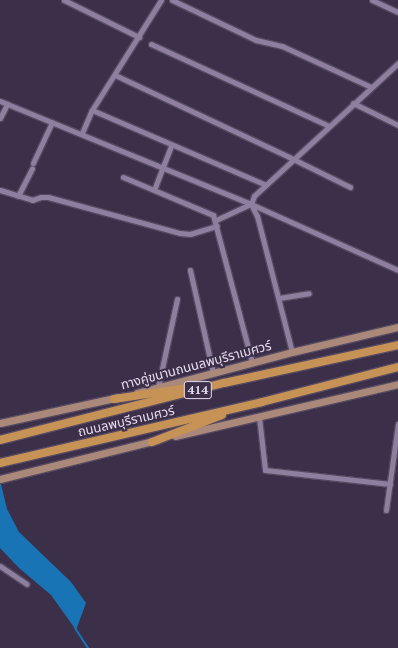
<!DOCTYPE html>
<meta charset="utf-8">
<style>
body{margin:0}
#map{position:relative;width:398px;height:648px;overflow:hidden;background:#3c2f4a;font-family:"PT Serif","Noto Sans Thai",serif}
div>[style]{position:absolute}
[style*='--x']{left:calc(var(--x)*1px);top:calc(var(--y)*1px);width:calc(var(--w)*1px);rotate:calc(var(--a)*1deg)}
.water>*{inset:0;background:#1874b4}
.stream>*{height:2px;margin:-1px;padding:0 1px;transform-origin:1px;border-radius:1px;background:#1874b4}
.roads{filter:drop-shadow(1px 0 #554a61) drop-shadow(-1px 0 #554a61) drop-shadow(0 1px #554a61) drop-shadow(0 -1px #554a61)}
.minor>*{height:5px;margin:-2.5px;padding:0 2.5px;transform-origin:2.5px;border-radius:2.5px;background:#8e7f9f}
.secondary>*{height:7px;margin:-3.5px;padding:0 3.5px;transform-origin:3.5px;border-radius:3.5px;background:#aa897b}
.primary>*{height:8px;margin:-4px;padding:0 4px;transform-origin:4px;border-radius:4px;background:#c79256}
span{translate:-50% -50%;white-space:nowrap;text-align:center;line-height:1.15;-webkit-text-stroke:4px #3c2f4a;paint-order:stroke}
.shield-label span{padding:1px 3px;background:#3c2f4a;border:1px solid;border-radius:3px;-webkit-text-stroke-width:0}
.shield-label{font-size:12px;color:#e5deef;font-weight:700}
.street-label{font-size:13px;color:#e5deef}
</style>
<div id="map">
<div class="water">
<div style="clip-path:polygon(0 480px,7px 509px,19px 532px,71px 582px,86px 603px,76px 630px,51px 595px,19px 568px,0 548px)"></div>
</div>
<div class="stream">
<div style="--x:75;--y:628;--w:24;--a:57"></div>
</div>
<div class="roads">
<div class="minor">
<div style="--x:64;--y:0;--w:84;--a:26.3"></div>
<div style="--x:172;--y:0;--w:93;--a:25.5"></div>
<div style="--x:256;--y:40;--w:27;--a:13"></div>
<div style="--x:282;--y:46;--w:98;--a:24.7"></div>
<div style="--x:372;--y:0;--w:29;--a:25"></div>
<div style="--x:151;--y:44;--w:196;--a:24.7"></div>
<div style="--x:115;--y:75;--w:192;--a:25.2"></div>
<div style="--x:289;--y:157;--w:68;--a:26.2"></div>
<div style="--x:0;--y:101;--w:271;--a:22.3"></div>
<div style="--x:251;--y:204;--w:161;--a:24.2"></div>
<div style="--x:353;--y:103;--w:50;--a:26.1"></div>
<div style="--x:92;--y:110;--w:189;--a:23.3"></div>
<div style="--x:0;--y:118;--w:16;--a:-63"></div>
<div style="--x:82;--y:133;--w:25;--a:-67"></div>
<div style="--x:92;--y:110;--w:130;--a:-57.9"></div>
<div style="--x:33;--y:163;--w:45;--a:-65.1"></div>
<div style="--x:123;--y:177;--w:98;--a:22.9"></div>
<div style="--x:213;--y:215;--w:153;--a:75.2"></div>
<div style="--x:0;--y:190;--w:34;--a:17"></div>
<div style="--x:32;--y:200;--w:9;--a:-18"></div>
<div style="--x:41;--y:197;--w:7;--a:0"></div>
<div style="--x:48;--y:197;--w:137;--a:15.3"></div>
<div style="--x:180;--y:233;--w:10;--a:6"></div>
<div style="--x:190;--y:234;--w:28;--a:-17"></div>
<div style="--x:154;--y:190;--w:47;--a:-68.9"></div>
<div style="--x:18;--y:196;--w:31;--a:-63"></div>
<div style="--x:216;--y:220;--w:38;--a:-25"></div>
<div style="--x:190;--y:270;--w:106;--a:77.4"></div>
<div style="--x:279;--y:298;--w:30;--a:-9"></div>
<div style="--x:292;--y:352;--w:140;--a:-104.4"></div>
<div style="--x:257;--y:216;--w:13;--a:-117"></div>
<div style="--x:251;--y:204;--w:9;--a:-69"></div>
<div style="--x:254;--y:196;--w:196;--a:-42.7"></div>
<div style="--x:158;--y:387;--w:90;--a:-77.8"></div>
<div style="--x:259;--y:417;--w:53;--a:83.5"></div>
<div style="--x:265;--y:470;--w:126;--a:6.4"></div>
<div style="--x:386;--y:510;--w:87;--a:-82.1"></div>
<div style="--x:0;--y:566;--w:32;--a:34"></div>
</div>
<div class="secondary">
<div style="--x:137;--y:393;--w:160;--a:-14.8"></div>
<div style="--x:292;--y:352;--w:109;--a:-13.3"></div>
<div style="--x:0;--y:423;--w:122;--a:-12.3"></div>
<div style="--x:175;--y:436;--w:229;--a:-13.1"></div>
<div style="--x:0;--y:479;--w:162;--a:-14"></div>
</div>
<div class="primary">
<div style="--x:114;--y:399;--w:75;--a:-8.5"></div>
<div style="--x:0;--y:440;--w:231;--a:-14.3"></div>
<div style="--x:224;--y:383;--w:178;--a:-12.3"></div>
<div style="--x:152;--y:442;--w:75;--a:-21.1"></div>
<div style="--x:0;--y:463;--w:269;--a:-13.1"></div>
<div style="--x:262;--y:402;--w:140;--a:-14.4"></div>
</div>
</div>
<div class="shield-label">
<span style="left:198px;top:390px">414</span>
</div>
<div class="street-label">
<span style="left:196px;top:365px;rotate:-15deg">ทางคู่ขนานถนนลพบุรีราเมศวร์</span>
<span style="left:126px;top:421px;rotate:-13deg">ถนนลพบุรีราเมศวร์</span>
</div>
</div>
